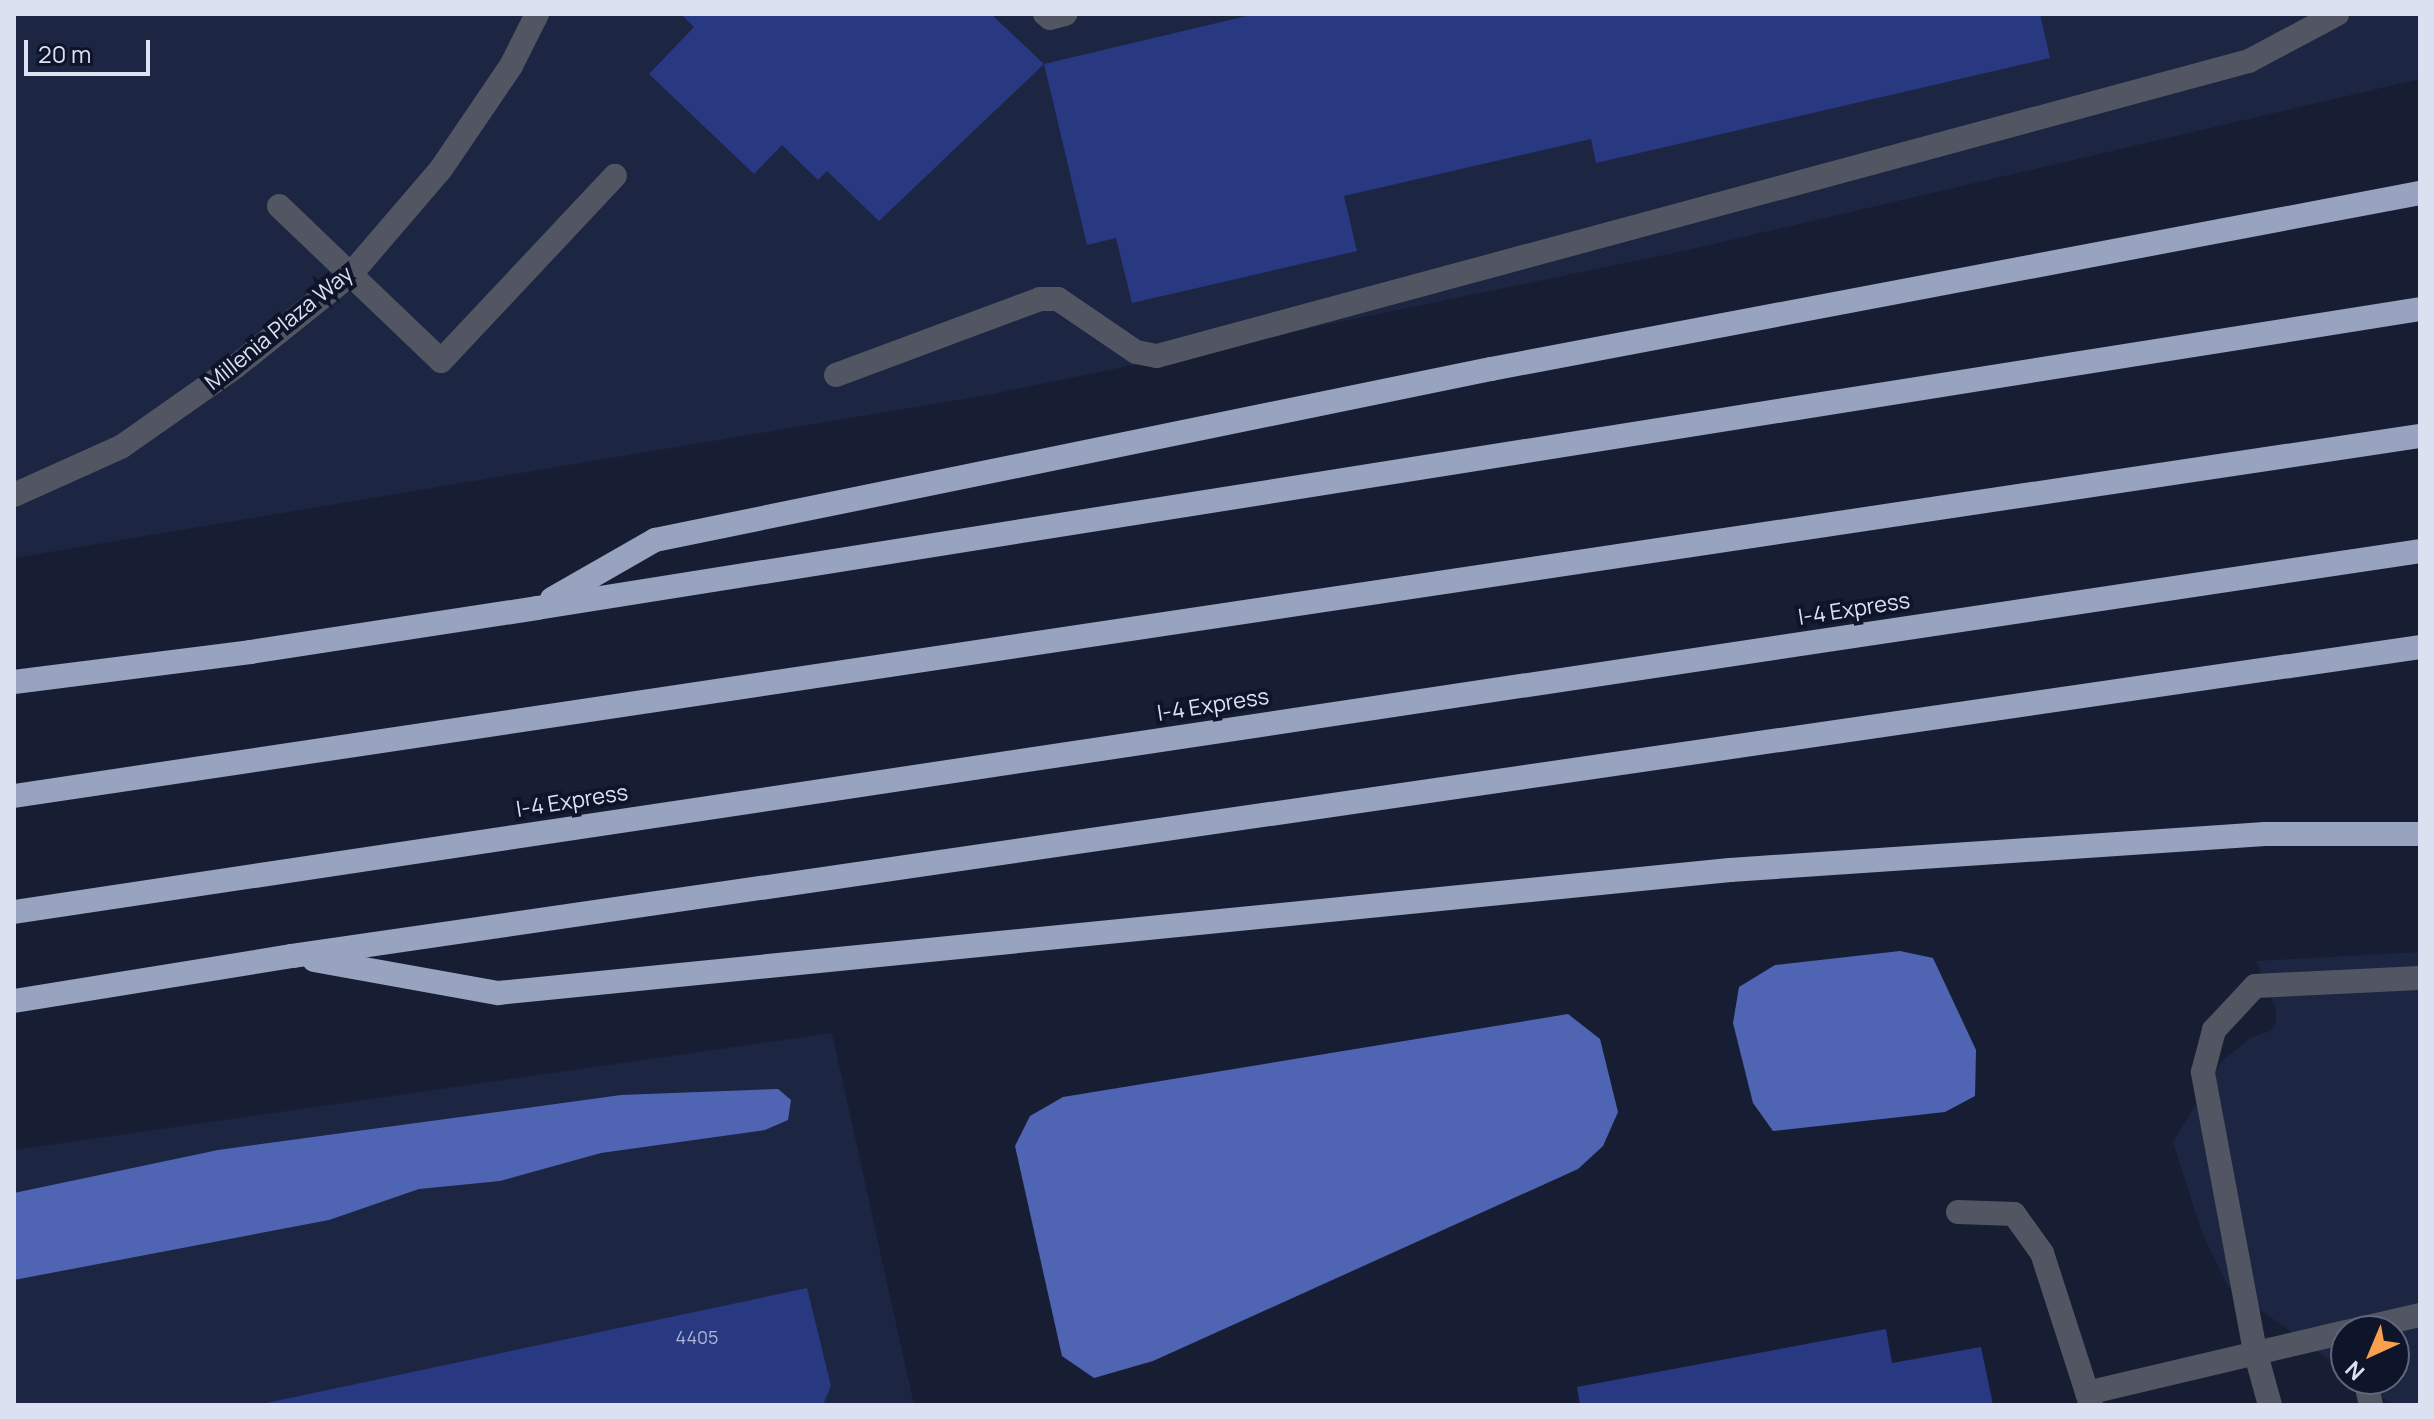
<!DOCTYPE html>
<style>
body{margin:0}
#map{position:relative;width:2434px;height:1419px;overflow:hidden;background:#171e34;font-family:Manrope,sans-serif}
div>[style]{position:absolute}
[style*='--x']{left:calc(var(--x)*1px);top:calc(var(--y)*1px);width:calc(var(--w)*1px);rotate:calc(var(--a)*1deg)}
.built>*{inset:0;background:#1c2541}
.water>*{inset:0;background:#4f65b3}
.building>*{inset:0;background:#283982}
.lane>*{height:24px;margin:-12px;padding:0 12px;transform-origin:12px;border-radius:12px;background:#525662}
.street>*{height:24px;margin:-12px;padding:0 12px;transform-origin:12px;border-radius:12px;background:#525662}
.highway>*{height:24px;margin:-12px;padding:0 12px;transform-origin:12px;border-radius:12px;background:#98a3c0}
span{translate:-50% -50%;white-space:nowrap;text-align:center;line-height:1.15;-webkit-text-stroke:8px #0e142a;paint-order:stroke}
.number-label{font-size:18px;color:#afb7d5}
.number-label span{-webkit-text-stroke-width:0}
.street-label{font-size:22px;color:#dce1f1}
.frame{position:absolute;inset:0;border:16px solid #dce1f1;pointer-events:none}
.north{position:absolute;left:2330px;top:1315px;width:80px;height:80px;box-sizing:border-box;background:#0e142a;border:2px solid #60667a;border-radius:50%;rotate:224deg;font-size:22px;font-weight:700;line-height:32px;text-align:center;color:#dce1f1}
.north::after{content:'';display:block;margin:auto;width:28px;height:36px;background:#fa9f4e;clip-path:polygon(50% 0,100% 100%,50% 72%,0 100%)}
.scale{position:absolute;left:24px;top:40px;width:126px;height:36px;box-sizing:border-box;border:4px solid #dce1f1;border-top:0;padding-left:10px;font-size:24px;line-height:28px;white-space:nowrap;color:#dce1f1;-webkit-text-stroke:6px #0e142a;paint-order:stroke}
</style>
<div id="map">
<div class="built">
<div style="clip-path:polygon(14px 14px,2420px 14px,2420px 79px,1688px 250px,988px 395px,14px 558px)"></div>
<div style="clip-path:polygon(2420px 952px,2420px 1405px,2393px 1405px,2355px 1379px,2394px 1379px,2394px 1331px,2346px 1331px,2346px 1372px,2228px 1286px,2202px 1233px,2173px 1142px,2223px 1060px,2250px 1038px,2270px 1031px,2276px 1023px,2276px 1009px,2256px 961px)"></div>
<div style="clip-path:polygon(832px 1033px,914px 1405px,14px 1405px,14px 1150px)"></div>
</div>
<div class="water">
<div style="clip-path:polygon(1900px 951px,1933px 958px,1976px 1050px,1975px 1096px,1945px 1112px,1773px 1131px,1753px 1103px,1733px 1023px,1739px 987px,1775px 965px)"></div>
<div style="clip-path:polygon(1568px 1014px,1600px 1039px,1618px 1112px,1603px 1146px,1578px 1169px,1153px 1361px,1094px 1378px,1062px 1356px,1015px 1146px,1030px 1116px,1063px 1097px)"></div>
<div style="clip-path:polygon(778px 1089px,791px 1100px,788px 1120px,765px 1130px,601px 1153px,500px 1181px,419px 1189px,329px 1220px,14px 1280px,14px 1193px,218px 1150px,621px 1095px)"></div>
</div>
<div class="building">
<div style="clip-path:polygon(681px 14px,991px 14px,1044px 64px,879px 221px,827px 171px,818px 180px,782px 145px,754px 174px,649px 74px,694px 27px)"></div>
<div style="clip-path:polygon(1255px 14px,2040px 14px,2050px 58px,1596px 163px,1591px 139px,1344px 196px,1357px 251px,1132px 303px,1116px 238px,1087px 245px,1044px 64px)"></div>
<div style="clip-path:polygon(807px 1288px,831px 1386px,823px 1405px,257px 1405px)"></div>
<div style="clip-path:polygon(1886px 1329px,1892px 1363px,1981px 1347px,1993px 1405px,1580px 1405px,1577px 1387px)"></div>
</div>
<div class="lane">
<div style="--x:1045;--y:14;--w:6;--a:39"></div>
<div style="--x:1050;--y:18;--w:16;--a:-15"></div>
<div style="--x:279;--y:206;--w:224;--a:43.7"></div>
<div style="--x:441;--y:361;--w:254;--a:-46.8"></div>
<div style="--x:836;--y:375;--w:218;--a:-20.4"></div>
<div style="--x:1040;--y:299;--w:18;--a:0"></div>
<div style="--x:1058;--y:299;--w:94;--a:34.2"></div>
<div style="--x:1136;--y:352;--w:21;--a:11"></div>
<div style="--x:1157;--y:356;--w:1131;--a:-15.12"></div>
<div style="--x:2249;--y:61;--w:100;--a:-28.1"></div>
<div style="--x:1958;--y:1212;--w:56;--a:2"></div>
<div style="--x:2014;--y:1214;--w:48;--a:54.3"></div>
<div style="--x:2042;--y:1253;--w:160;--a:72.1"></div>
<div style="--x:2351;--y:1331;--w:71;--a:-13.1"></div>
<div style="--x:2365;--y:1379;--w:27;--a:77"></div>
<div style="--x:2087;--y:1393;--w:266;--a:-13.3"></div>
<div style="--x:2270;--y:1405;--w:56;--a:-105.5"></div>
<div style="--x:2255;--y:1351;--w:284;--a:-100.6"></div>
<div style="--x:2203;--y:1072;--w:43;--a:-75.3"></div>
<div style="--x:2214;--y:1030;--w:60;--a:-47"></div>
<div style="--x:2255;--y:986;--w:165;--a:-2.8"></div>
</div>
<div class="street">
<div style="--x:14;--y:495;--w:117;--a:-24.2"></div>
<div style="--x:121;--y:447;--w:139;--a:-35.1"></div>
<div style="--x:235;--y:367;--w:149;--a:-38.7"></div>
<div style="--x:351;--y:274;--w:138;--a:-49.4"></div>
<div style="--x:441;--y:169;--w:125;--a:-55.8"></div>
<div style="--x:511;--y:66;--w:58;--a:-63.4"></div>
</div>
<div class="highway">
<div style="--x:552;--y:599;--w:119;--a:-29.8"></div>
<div style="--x:655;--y:540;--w:853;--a:-11.56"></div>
<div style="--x:1491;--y:369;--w:946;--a:-10.73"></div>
<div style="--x:14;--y:682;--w:238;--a:-7.2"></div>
<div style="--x:250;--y:652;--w:290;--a:-8.7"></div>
<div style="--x:537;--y:608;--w:1907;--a:-9.02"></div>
<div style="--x:14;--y:796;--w:2433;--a:-8.51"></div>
<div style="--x:14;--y:912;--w:2433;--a:-8.53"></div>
<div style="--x:314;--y:960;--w:187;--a:10.2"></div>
<div style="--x:498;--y:993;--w:1238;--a:-5.7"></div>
<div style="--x:1730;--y:870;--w:536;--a:-3.85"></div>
<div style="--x:2265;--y:834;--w:155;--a:0"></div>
<div style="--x:14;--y:1001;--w:282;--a:-9.2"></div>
<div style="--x:292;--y:956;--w:2150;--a:-8.26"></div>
</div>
<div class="number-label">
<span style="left:697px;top:1337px">4405</span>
</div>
<div class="street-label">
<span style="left:279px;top:328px;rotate:-39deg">Millenia Plaza Way</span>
<span style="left:1854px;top:609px;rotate:-9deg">I-4 Express</span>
<span style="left:1213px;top:705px;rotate:-9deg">I-4 Express</span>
<span style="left:572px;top:801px;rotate:-9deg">I-4 Express</span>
</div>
<div class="frame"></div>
<div class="north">N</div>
<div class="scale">20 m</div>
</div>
